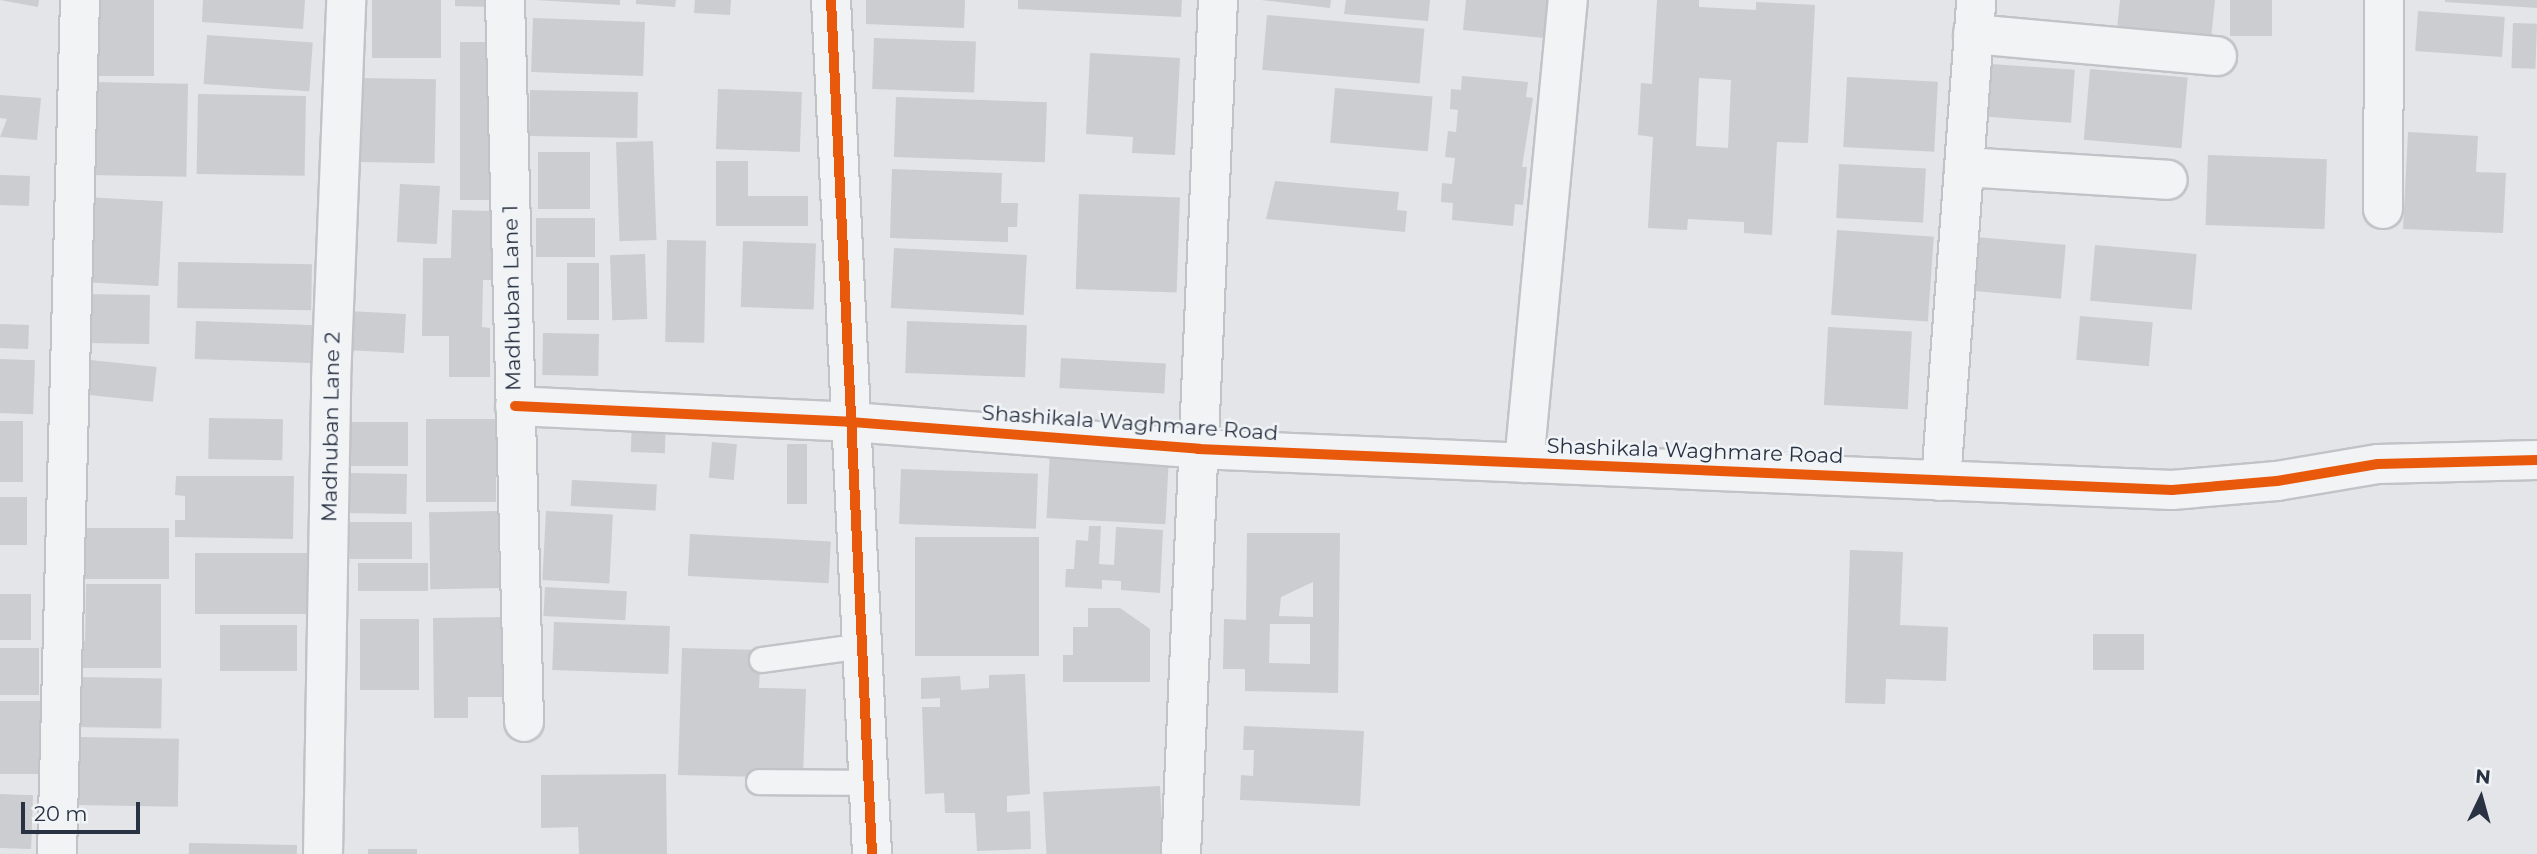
<!DOCTYPE html>
<style>
body{margin:0}
#map{position:relative;width:2537px;height:854px;overflow:hidden;background:#e3e5e8;font-family:Montserrat,sans-serif}
div>[style]{position:absolute}
[style*='--x']{left:calc(var(--x)*1px);top:calc(var(--y)*1px);width:calc(var(--w)*1px);rotate:calc(var(--a)*1deg)}
.building>*{inset:0;background:#cbcdd0;transform-origin:0 0}
.roads{filter:drop-shadow(2px 0 #c1c3c6) drop-shadow(-2px 0 #c1c3c6) drop-shadow(0 2px #c1c3c6) drop-shadow(0 -2px #c1c3c6)}
.service>*{height:24px;margin:-12px;padding:0 12px;transform-origin:12px;border-radius:12px;background:#f2f3f5}
.minor>*{height:38px;margin:-19px;padding:0 19px;transform-origin:19px;border-radius:19px;background:#f2f3f5}
.tertiary>*{height:38px;margin:-19px;padding:0 19px;transform-origin:19px;border-radius:19px;background:#f2f3f5}
.cycleway>*{height:10px;margin:-5px;padding:0 5px;transform-origin:5px;border-radius:5px;background:#e8590c}
span{translate:-50% -50%;white-space:nowrap;text-align:center;line-height:1.15;-webkit-text-stroke:5px #f1f4f7;paint-order:stroke}
.street-label{font-size:21px;color:#293242}
.north{position:absolute;left:2446px;top:763px;width:70px;height:70px;-webkit-text-stroke:5px #f1f4f7;paint-order:stroke;rotate:5deg;font-size:19px;font-weight:700;line-height:28px;text-align:center;color:#293242}
.north::after{content:'';display:block;margin:auto;width:24px;height:32px;background:#293242;clip-path:polygon(50% 0,100% 100%,50% 72%,0 100%)}
.scale{position:absolute;left:21px;top:802px;width:119px;height:32px;box-sizing:border-box;border:4px solid #293242;border-top:0;padding-left:9px;font-size:21px;line-height:24px;white-space:nowrap;color:#293242;-webkit-text-stroke:5px #f1f4f7;paint-order:stroke}
</style>
<div id="map">
<div class="building">
<div style="clip-path:polygon(0 0,39px 0,38px 7px)"></div>
<div style="left:92px;top:0;width:62px;height:76px"></div>
<div style="clip-path:polygon(203px 0,305px 0,303px 29px,202px 22px)"></div>
<div style="left:372px;top:0;width:69px;height:58px"></div>
<div style="clip-path:polygon(455px 0,490px 0,490px 7px,455px 6px)"></div>
<div style="clip-path:polygon(535px 0,620px 0,620px 5px)"></div>
<div style="clip-path:polygon(636px 0,676px 0,675px 7px,636px 4px)"></div>
<div style="clip-path:polygon(695px 0,731px 0,730px 15px,694px 13px)"></div>
<div style="clip-path:polygon(866px 0,965px 0,964px 28px,866px 24px)"></div>
<div style="clip-path:polygon(1018px 0,1182px 0,1181px 17px,1018px 9px)"></div>
<div style="clip-path:polygon(1261px 0,1331px 0,1330px 8px)"></div>
<div style="clip-path:polygon(1346px 0,1430px 0,1428px 21px,1344px 14px)"></div>
<div style="clip-path:polygon(1466px 0,1557px 0,1554px 39px,1463px 30px)"></div>
<div style="clip-path:polygon(evenodd,1657px 0,1699px 0,1699px 7px,1756px 10px,1756px 2px,1815px 5px,1808px 143px,1777px 142px,1772px 235px,1744px 233px,1744px 222px,1688px 219px,1687px 230px,1648px 228px,1653px 137px,1638px 135px,1641px 83px,1652px 84px,1657px 0,1699px 78px,1731px 80px,1728px 148px,1696px 146px,1699px 78px)"></div>
<div style="clip-path:polygon(2120px 0,2215px 0,2211px 38px,2117px 29px)"></div>
<div style="left:2230px;top:0;width:42px;height:36px"></div>
<div style="clip-path:polygon(2445px 0,2537px 0,2537px 8px,2445px 2px)"></div>
<div style="left:2418px;top:11px;width:87px;height:40px;rotate:4deg"></div>
<div style="left:1267px;top:15px;width:158px;height:55px;rotate:5deg"></div>
<div style="left:533px;top:18px;width:112px;height:54px;rotate:2deg"></div>
<div style="left:2513px;top:23px;width:24px;height:45px;rotate:2deg"></div>
<div style="left:207px;top:35px;width:106px;height:49px;rotate:4deg"></div>
<div style="left:874px;top:38px;width:102px;height:51px;rotate:2deg"></div>
<div style="left:460px;top:42px;width:33px;height:158px"></div>
<div style="clip-path:polygon(1090px 53px,1180px 58px,1175px 155px,1132px 153px,1133px 137px,1086px 134px)"></div>
<div style="left:1991px;top:64px;width:84px;height:53px;rotate:4deg"></div>
<div style="left:2090px;top:69px;width:98px;height:71px;rotate:5deg"></div>
<div style="clip-path:polygon(1462px 76px,1528px 82px,1526px 97px,1533px 98px,1522px 167px,1527px 167px,1523px 205px,1515px 204px,1513px 226px,1452px 220px,1453px 203px,1441px 202px,1442px 183px,1452px 184px,1455px 158px,1445px 157px,1448px 131px,1456px 132px,1458px 110px,1450px 109px,1451px 89px,1461px 90px)"></div>
<div style="left:1847px;top:77px;width:91px;height:70px;rotate:3deg"></div>
<div style="left:361px;top:78px;width:75px;height:84px;rotate:1deg"></div>
<div style="left:91px;top:82px;width:97px;height:93px;rotate:1deg"></div>
<div style="left:1335px;top:88px;width:98px;height:55px;rotate:5deg"></div>
<div style="left:718px;top:89px;width:84px;height:60px;rotate:2deg"></div>
<div style="left:530px;top:90px;width:108px;height:46px;rotate:1deg"></div>
<div style="left:198px;top:94px;width:108px;height:80px;rotate:1deg"></div>
<div style="clip-path:polygon(0 95px,41px 98px,37px 140px,0 137px,7px 119px,0 118px)"></div>
<div style="left:896px;top:97px;width:151px;height:60px;rotate:2deg"></div>
<div style="clip-path:polygon(2408px 132px,2478px 136px,2476px 172px,2506px 173px,2503px 233px,2403px 229px)"></div>
<div style="left:653px;top:141px;width:99px;height:37px;rotate:88deg"></div>
<div style="left:538px;top:152px;width:52px;height:57px"></div>
<div style="left:2208px;top:155px;width:119px;height:70px;rotate:2deg"></div>
<div style="clip-path:polygon(716px 161px,748px 161px,748px 196px,808px 196px,808px 226px,716px 226px)"></div>
<div style="left:1839px;top:164px;width:87px;height:54px;rotate:3deg"></div>
<div style="clip-path:polygon(892px 169px,1002px 173px,1001px 203px,1018px 203px,1017px 227px,1008px 227px,1008px 242px,890px 238px)"></div>
<div style="left:0;top:175px;width:30px;height:30px;rotate:2deg"></div>
<div style="clip-path:polygon(1275px 181px,1399px 192px,1397px 210px,1407px 211px,1405px 232px,1266px 219px)"></div>
<div style="left:400px;top:184px;width:40px;height:58px;rotate:3deg"></div>
<div style="left:1079px;top:194px;width:101px;height:95px;rotate:2deg"></div>
<div style="left:84px;top:197px;width:79px;height:85px;rotate:3deg"></div>
<div style="clip-path:polygon(452px 210px,492px 211px,491px 280px,483px 280px,482px 327px,490px 328px,490px 377px,449px 377px,449px 336px,422px 336px,423px 258px,451px 258px)"></div>
<div style="left:536px;top:218px;width:59px;height:39px"></div>
<div style="left:1837px;top:230px;width:97px;height:85px;rotate:4deg"></div>
<div style="left:1976px;top:237px;width:90px;height:54px;rotate:5deg"></div>
<div style="left:667px;top:240px;width:39px;height:102px;rotate:1deg"></div>
<div style="left:743px;top:241px;width:73px;height:66px;rotate:2deg"></div>
<div style="left:2095px;top:245px;width:102px;height:56px;rotate:5deg"></div>
<div style="left:894px;top:248px;width:133px;height:60px;rotate:3deg"></div>
<div style="left:645px;top:254px;width:65px;height:35px;rotate:88deg"></div>
<div style="left:178px;top:262px;width:134px;height:46px;rotate:1deg"></div>
<div style="left:567px;top:263px;width:32px;height:57px"></div>
<div style="left:86px;top:294px;width:64px;height:49px;rotate:1deg"></div>
<div style="left:348px;top:311px;width:58px;height:39px;rotate:3deg"></div>
<div style="left:2080px;top:316px;width:73px;height:44px;rotate:5deg"></div>
<div style="left:196px;top:321px;width:120px;height:38px;rotate:2deg"></div>
<div style="left:907px;top:321px;width:120px;height:52px;rotate:2deg"></div>
<div style="left:0;top:324px;width:29px;height:24px;rotate:2deg"></div>
<div style="left:1828px;top:327px;width:84px;height:78px;rotate:3deg"></div>
<div style="left:543px;top:333px;width:56px;height:42px;rotate:1deg"></div>
<div style="left:1061px;top:358px;width:105px;height:30px;rotate:3deg"></div>
<div style="left:0;top:359px;width:35px;height:54px;rotate:2deg"></div>
<div style="left:81px;top:359px;width:76px;height:35px;rotate:6deg"></div>
<div style="left:209px;top:418px;width:74px;height:41px;rotate:1deg"></div>
<div style="left:632px;top:418px;width:34px;height:34px;rotate:2deg"></div>
<div style="left:426px;top:419px;width:70px;height:83px"></div>
<div style="left:0;top:421px;width:23px;height:61px"></div>
<div style="left:408px;top:422px;width:44px;height:57px;rotate:90deg"></div>
<div style="left:712px;top:442px;width:25px;height:36px;rotate:5deg"></div>
<div style="left:787px;top:444px;width:20px;height:60px"></div>
<div style="left:1050px;top:452px;width:119px;height:66px;rotate:3deg"></div>
<div style="left:901px;top:469px;width:137px;height:55px;rotate:2deg"></div>
<div style="left:347px;top:473px;width:60px;height:40px;rotate:1deg"></div>
<div style="clip-path:polygon(176px 476px,294px 476px,293px 539px,175px 537px,175px 520px,185px 520px,185px 496px,175px 495px)"></div>
<div style="left:572px;top:480px;width:85px;height:26px;rotate:3deg"></div>
<div style="left:0;top:497px;width:27px;height:48px"></div>
<div style="left:498px;top:511px;width:77px;height:69px;rotate:89deg"></div>
<div style="left:546px;top:511px;width:67px;height:69px;rotate:3deg"></div>
<div style="left:350px;top:522px;width:62px;height:37px"></div>
<div style="clip-path:polygon(1089px 526px,1101px 526px,1099px 564px,1114px 565px,1116px 527px,1163px 530px,1160px 593px,1121px 590px,1121px 581px,1102px 580px,1102px 589px,1065px 587px,1066px 569px,1074px 569px,1076px 540px,1088px 541px)"></div>
<div style="left:85px;top:528px;width:84px;height:51px"></div>
<div style="clip-path:polygon(evenodd,1247px 533px,1340px 533px,1338px 693px,1245px 691px,1245px 669px,1223px 669px,1224px 619px,1246px 620px,1247px 533px,1313px 582px,1313px 617px,1279px 616px,1281px 597px,1313px 582px,1247px 533px,1270px 624px,1310px 624px,1310px 664px,1269px 663px,1270px 624px)"></div>
<div style="left:690px;top:534px;width:141px;height:42px;rotate:3deg"></div>
<div style="left:1039px;top:537px;width:119px;height:124px;rotate:90deg"></div>
<div style="clip-path:polygon(1850px 550px,1903px 552px,1900px 625px,1948px 627px,1946px 681px,1886px 679px,1885px 704px,1845px 703px)"></div>
<div style="left:195px;top:553px;width:121px;height:61px"></div>
<div style="left:358px;top:563px;width:70px;height:28px"></div>
<div style="clip-path:polygon(86px 584px,161px 584px,161px 668px,77px 668px,77px 641px,85px 641px)"></div>
<div style="left:545px;top:587px;width:82px;height:29px;rotate:3deg"></div>
<div style="left:0;top:594px;width:31px;height:46px"></div>
<div style="clip-path:polygon(1088px 608px,1120px 608px,1150px 629px,1150px 682px,1063px 682px,1063px 655px,1073px 655px,1073px 627px,1088px 627px)"></div>
<div style="clip-path:polygon(508px 617px,508px 697px,468px 697px,468px 718px,434px 718px,433px 618px)"></div>
<div style="left:360px;top:619px;width:59px;height:71px"></div>
<div style="left:554px;top:622px;width:116px;height:48px;rotate:2deg"></div>
<div style="left:220px;top:625px;width:77px;height:46px"></div>
<div style="left:2093px;top:634px;width:51px;height:36px"></div>
<div style="left:0;top:648px;width:39px;height:47px"></div>
<div style="clip-path:polygon(682px 648px,761px 650px,759px 688px,806px 689px,803px 778px,678px 775px)"></div>
<div style="clip-path:polygon(1025px 674px,1030px 794px,1007px 796px,1007px 812px,1030px 811px,1031px 849px,977px 851px,975px 813px,945px 813px,944px 793px,925px 794px,922px 707px,940px 707px,940px 698px,921px 699px,921px 678px,960px 676px,961px 690px,989px 688px,989px 675px)"></div>
<div style="left:76px;top:677px;width:86px;height:50px;rotate:1deg"></div>
<div style="left:0;top:701px;width:44px;height:73px"></div>
<div style="clip-path:polygon(1244px 726px,1364px 731px,1360px 806px,1240px 800px,1241px 775px,1253px 776px,1254px 750px,1243px 750px)"></div>
<div style="left:78px;top:737px;width:101px;height:68px;rotate:1deg"></div>
<div style="clip-path:polygon(666px 774px,667px 854px,579px 854px,578px 827px,541px 828px,541px 775px)"></div>
<div style="left:1160px;top:786px;width:68px;height:117px;rotate:87deg"></div>
<div style="left:0;top:794px;width:33px;height:54px;rotate:2deg"></div>
<div style="left:189px;top:843px;width:108px;height:11px;rotate:1deg"></div>
<div style="left:368px;top:849px;width:49px;height:5px"></div>
</div>
<div class="roads">
<div class="service">
<div style="--x:762;--y:660;--w:102;--a:-7.9"></div>
<div style="--x:759;--y:782;--w:110;--a:0.5"></div>
</div>
<div class="minor">
<div style="--x:505;--y:0;--w:722;--a:88.49"></div>
<div style="--x:1973;--y:34;--w:245;--a:5.2"></div>
<div style="--x:1964;--y:167;--w:204;--a:3.6"></div>
<div style="--x:2383;--y:209;--w:209;--a:-89.7"></div>
<div style="--x:515;--y:406;--w:336;--a:2.7"></div>
<div style="--x:851;--y:422;--w:348;--a:4.4"></div>
<div style="--x:1198;--y:449;--w:975;--a:2.41"></div>
<div style="--x:2172;--y:490;--w:105;--a:-4.9"></div>
<div style="--x:2277;--y:481;--w:102;--a:-9.6"></div>
<div style="--x:2378;--y:464;--w:159;--a:-1.4"></div>
<div style="--x:1524;--y:463;--w:465;--a:-84.6"></div>
<div style="--x:1941;--y:481;--w:482;--a:-85.8"></div>
<div style="--x:57;--y:854;--w:854;--a:-88.46"></div>
<div style="--x:323;--y:854;--w:473;--a:-89"></div>
<div style="--x:331;--y:381;--w:381;--a:-87.7"></div>
<div style="--x:1181;--y:854;--w:855;--a:-87.52"></div>
</div>
<div class="tertiary">
<div style="--x:831;--y:0;--w:855;--a:87.25"></div>
</div>
</div>
<div class="cycleway">
<div style="--x:831;--y:0;--w:855;--a:87.25"></div>
<div style="--x:515;--y:406;--w:336;--a:2.7"></div>
<div style="--x:851;--y:422;--w:348;--a:4.4"></div>
<div style="--x:1198;--y:449;--w:975;--a:2.41"></div>
<div style="--x:2172;--y:490;--w:105;--a:-4.9"></div>
<div style="--x:2277;--y:481;--w:102;--a:-9.6"></div>
<div style="--x:2378;--y:464;--w:159;--a:-1.4"></div>
</div>
<div class="street-label">
<span style="left:512px;top:298px;rotate:-91deg">Madhuban Lane 1</span>
<span style="left:1130px;top:423px;rotate:4deg">Shashikala Waghmare Road</span>
<span style="left:331px;top:427px;rotate:-89deg">Madhuban Lane 2</span>
<span style="left:1695px;top:451px;rotate:2deg">Shashikala Waghmare Road</span>
</div>
<div class="north">N</div>
<div class="scale">20 m</div>
</div>
